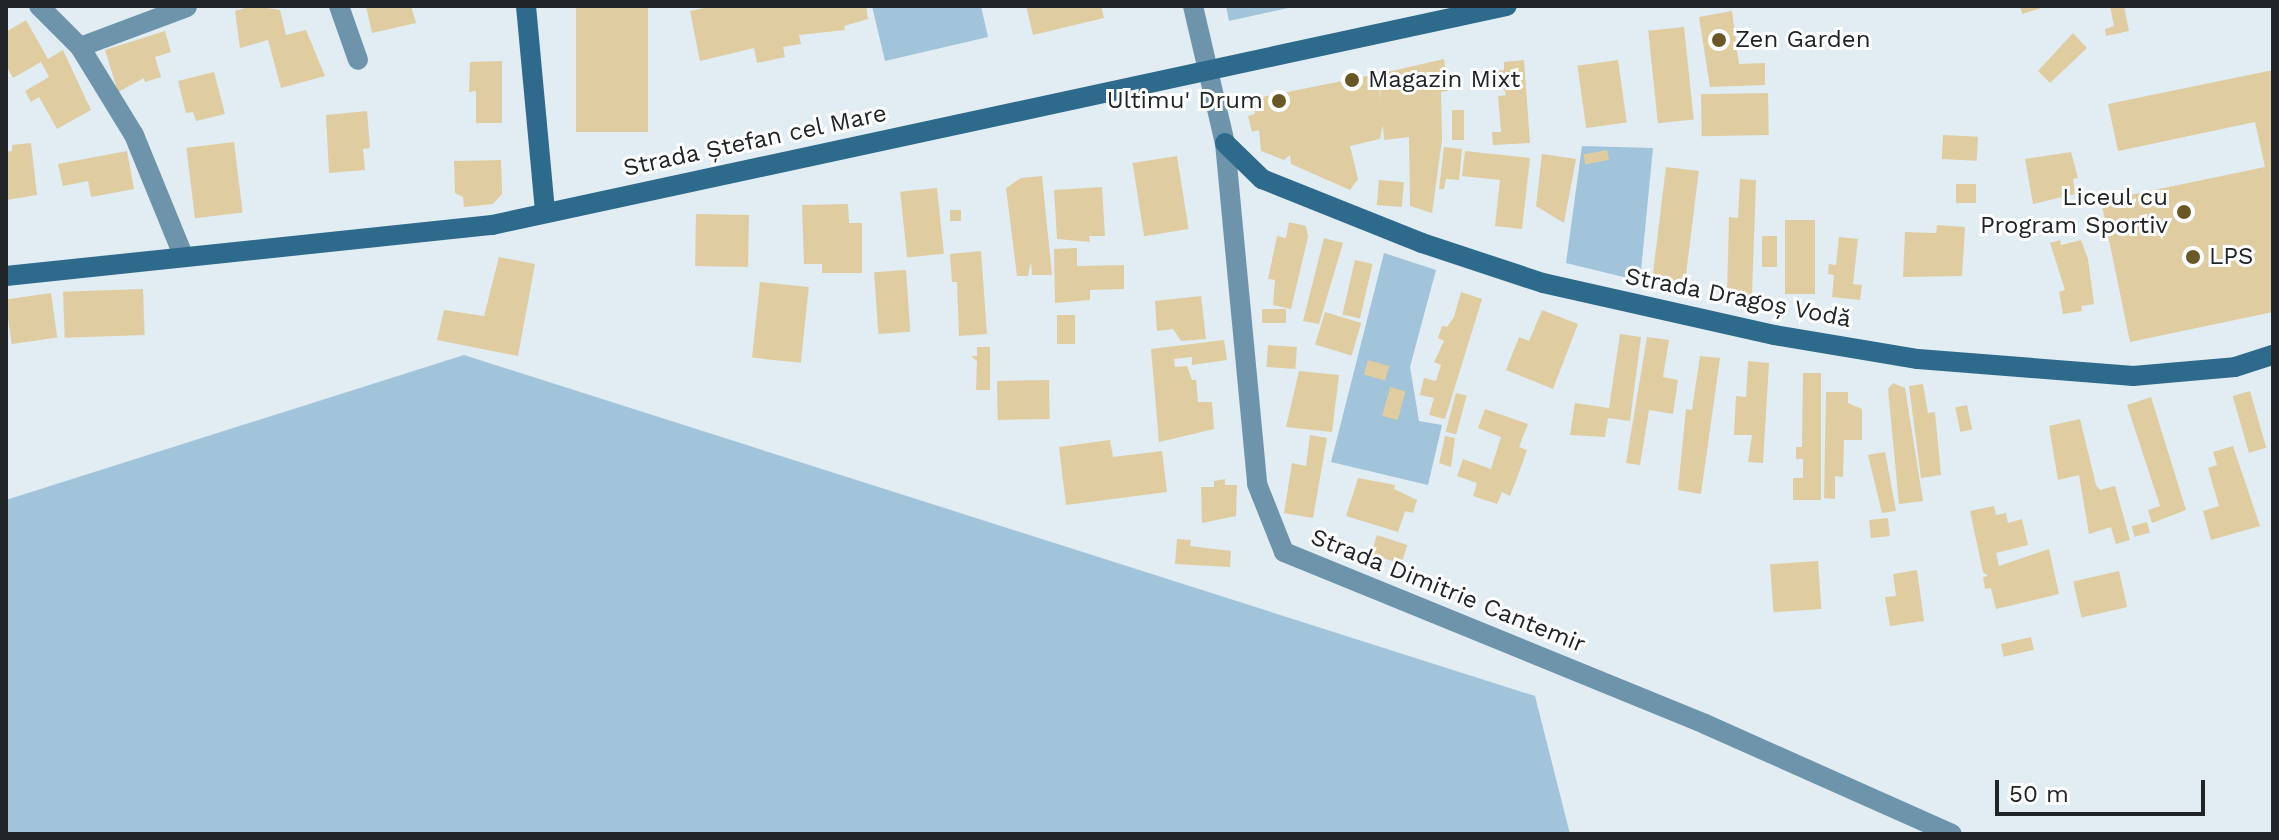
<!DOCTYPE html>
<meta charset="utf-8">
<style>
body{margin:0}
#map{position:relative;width:2279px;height:840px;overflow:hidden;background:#e1ecf3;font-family:"Work Sans",sans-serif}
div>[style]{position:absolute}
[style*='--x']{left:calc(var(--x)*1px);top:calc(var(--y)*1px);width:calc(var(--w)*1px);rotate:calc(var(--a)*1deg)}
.green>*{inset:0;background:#a2c4da}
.building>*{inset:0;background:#dfcda1;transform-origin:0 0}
.street>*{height:20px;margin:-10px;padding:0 10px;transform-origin:10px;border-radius:10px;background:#6e94ac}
.secondary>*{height:20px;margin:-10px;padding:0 10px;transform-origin:10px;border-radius:10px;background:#2e6a8c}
.dots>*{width:22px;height:22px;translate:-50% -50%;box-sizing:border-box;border:4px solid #fff;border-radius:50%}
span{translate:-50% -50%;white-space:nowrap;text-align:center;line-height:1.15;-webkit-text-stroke:6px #fff;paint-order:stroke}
.poi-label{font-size:24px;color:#212527}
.left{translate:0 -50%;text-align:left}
.right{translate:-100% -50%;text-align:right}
.street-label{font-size:24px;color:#212527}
.frame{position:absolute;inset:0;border:8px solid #212527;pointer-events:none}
.scale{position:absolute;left:1995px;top:780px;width:210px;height:36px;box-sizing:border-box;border:4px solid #212527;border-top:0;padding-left:10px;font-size:24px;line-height:28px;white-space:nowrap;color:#212527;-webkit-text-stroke:6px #fff;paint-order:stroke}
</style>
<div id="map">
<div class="green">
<div style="clip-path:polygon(872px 6px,981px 6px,988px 37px,885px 61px)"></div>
<div style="clip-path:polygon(1226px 6px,1297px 6px,1229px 21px)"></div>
<div style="clip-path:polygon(1582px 146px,1653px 148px,1640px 281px,1566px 263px)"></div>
<div style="clip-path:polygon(1384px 253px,1436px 270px,1410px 367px,1419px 421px,1442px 425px,1428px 485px,1331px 462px)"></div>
<div style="clip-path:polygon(464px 355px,1535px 696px,1570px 834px,6px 834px,6px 500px)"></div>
</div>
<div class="building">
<div style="clip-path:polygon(252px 6px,280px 10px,286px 35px,306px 30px,325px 76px,281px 88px,268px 40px,240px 48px,235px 11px)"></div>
<div style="clip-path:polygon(366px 6px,411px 6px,416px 23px,372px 33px)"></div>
<div style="left:576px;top:6px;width:72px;height:126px"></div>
<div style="clip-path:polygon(713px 6px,866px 6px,868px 19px,844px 26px,845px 30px,799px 35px,801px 44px,783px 47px,785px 57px,757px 63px,754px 48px,700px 61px,690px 11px)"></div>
<div style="clip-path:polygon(1026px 6px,1101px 6px,1104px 18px,1033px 35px)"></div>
<div style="clip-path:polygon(2020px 6px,2045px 6px,2045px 7px,2022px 14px)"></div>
<div style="clip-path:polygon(2110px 6px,2124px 6px,2129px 31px,2106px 36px,2105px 29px,2114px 26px)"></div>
<div style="clip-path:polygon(1732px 11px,1739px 64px,1765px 63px,1765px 85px,1710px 87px,1699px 17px)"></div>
<div style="clip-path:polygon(26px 20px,48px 59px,63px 50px,91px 110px,57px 129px,39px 97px,31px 102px,25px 91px,49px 77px,41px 62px,13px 78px,6px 65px,6px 32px)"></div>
<div style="left:1684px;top:27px;width:93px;height:36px;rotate:84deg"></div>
<div style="clip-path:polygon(165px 31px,171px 52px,155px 57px,161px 77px,145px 82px,144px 78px,118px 92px,105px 50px)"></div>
<div style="clip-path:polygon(2073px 33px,2087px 48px,2050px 83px,2038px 71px)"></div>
<div style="clip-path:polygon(1444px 59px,1448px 91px,1441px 92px,1442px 140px,1432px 213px,1410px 206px,1409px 137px,1384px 140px,1379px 74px)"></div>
<div style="clip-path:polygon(1524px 60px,1530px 143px,1493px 145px,1492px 132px,1501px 132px,1498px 96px,1506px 95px,1497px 71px,1504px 70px,1504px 62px)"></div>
<div style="left:1618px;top:60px;width:63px;height:41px;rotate:82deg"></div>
<div style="clip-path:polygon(502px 61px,502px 123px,476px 123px,476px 91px,469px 92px,470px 62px)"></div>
<div style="clip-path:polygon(2273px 70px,2273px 312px,2130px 342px,2101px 201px,2265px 167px,2255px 122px,2118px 151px,2108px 104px)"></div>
<div style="clip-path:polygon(214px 72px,225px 114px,196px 121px,193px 112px,186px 113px,178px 81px)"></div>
<div style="clip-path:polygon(1377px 74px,1384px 119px,1380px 139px,1350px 146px,1358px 179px,1350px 190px,1291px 164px,1290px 155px,1284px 160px,1261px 151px,1259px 130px,1252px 132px,1248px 116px,1255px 114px,1252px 99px)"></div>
<div style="left:1768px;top:93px;width:42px;height:67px;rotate:89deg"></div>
<div style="left:1452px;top:110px;width:12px;height:30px"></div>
<div style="clip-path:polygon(367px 111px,370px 148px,363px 149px,365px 170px,329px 173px,326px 115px)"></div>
<div style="left:1943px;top:135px;width:35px;height:24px;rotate:3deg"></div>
<div style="left:234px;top:142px;width:71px;height:48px;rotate:83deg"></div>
<div style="clip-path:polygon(31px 143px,37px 195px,6px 200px,6px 152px,12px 151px,12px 145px)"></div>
<div style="clip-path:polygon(1444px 147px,1462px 149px,1459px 180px,1446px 179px,1444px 189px,1439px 189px)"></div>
<div style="left:1607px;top:150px;width:10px;height:24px;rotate:79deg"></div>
<div style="clip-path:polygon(127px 151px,134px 189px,91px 197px,88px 181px,63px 186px,58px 164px)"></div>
<div style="clip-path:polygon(1465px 151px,1530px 158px,1522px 229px,1495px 226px,1500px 180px,1462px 176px)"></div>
<div style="clip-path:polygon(2071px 152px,2078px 178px,2073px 179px,2075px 194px,2033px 204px,2025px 159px)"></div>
<div style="clip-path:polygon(1542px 154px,1576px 159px,1564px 223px,1536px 206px)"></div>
<div style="left:1177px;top:156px;width:74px;height:45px;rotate:81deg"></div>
<div style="clip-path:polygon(454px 161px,501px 160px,502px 194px,493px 204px,464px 207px,463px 197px,455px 193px)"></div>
<div style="left:1666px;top:167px;width:33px;height:113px;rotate:7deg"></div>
<div style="clip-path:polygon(1042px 176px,1052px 275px,1032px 275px,1031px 262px,1028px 276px,1017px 276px,1006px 188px,1021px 178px)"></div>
<div style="clip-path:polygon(1740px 179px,1756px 180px,1752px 295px,1727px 295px,1729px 217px,1738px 218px)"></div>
<div style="left:1379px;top:180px;width:25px;height:25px;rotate:5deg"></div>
<div style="left:1956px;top:184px;width:20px;height:19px"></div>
<div style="clip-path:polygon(1102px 187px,1105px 236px,1089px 236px,1090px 242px,1057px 239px,1054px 190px)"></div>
<div style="left:937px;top:188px;width:66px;height:37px;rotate:84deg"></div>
<div style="clip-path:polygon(848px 204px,849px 223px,862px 223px,862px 273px,822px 273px,822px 264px,804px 264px,802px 205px)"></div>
<div style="left:950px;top:210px;width:11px;height:11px"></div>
<div style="left:696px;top:214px;width:53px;height:52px;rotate:1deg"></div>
<div style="left:1785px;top:220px;width:30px;height:74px"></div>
<div style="clip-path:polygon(1289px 222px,1306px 226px,1308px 237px,1291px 309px,1273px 305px,1275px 280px,1268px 279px,1277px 236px,1286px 238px)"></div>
<div style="clip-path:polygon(1937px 225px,1965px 227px,1962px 276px,1903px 277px,1905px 232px,1936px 233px)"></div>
<div style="left:1762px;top:236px;width:15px;height:31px"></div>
<div style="clip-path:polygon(1839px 237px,1858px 239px,1853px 284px,1862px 285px,1860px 300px,1832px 297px,1834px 275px,1828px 274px,1829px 264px,1836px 265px)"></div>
<div style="clip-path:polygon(1324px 238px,1343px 243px,1319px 324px,1303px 321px)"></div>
<div style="clip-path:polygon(2060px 240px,2061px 245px,2081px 240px,2088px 259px,2094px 304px,2081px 306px,2082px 311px,2063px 314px,2059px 292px,2065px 290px,2050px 243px)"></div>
<div style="clip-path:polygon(1077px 248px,1077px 266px,1124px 265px,1124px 289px,1090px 290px,1090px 300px,1055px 303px,1054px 249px)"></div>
<div style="clip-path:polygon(981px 251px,987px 334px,959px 336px,957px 282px,952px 282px,950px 254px)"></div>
<div style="clip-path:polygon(499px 257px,535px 264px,518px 356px,437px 340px,444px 310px,484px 316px)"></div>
<div style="left:1355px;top:260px;width:18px;height:56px;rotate:13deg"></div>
<div style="left:906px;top:270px;width:62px;height:32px;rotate:86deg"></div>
<div style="left:760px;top:282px;width:49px;height:76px;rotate:6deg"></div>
<div style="left:143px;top:289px;width:46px;height:80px;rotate:88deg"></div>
<div style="clip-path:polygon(1461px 292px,1482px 299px,1445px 419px,1429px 415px,1434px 398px,1420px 395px,1424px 378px,1436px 381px,1441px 365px,1434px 362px,1444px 341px,1438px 338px,1442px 326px,1447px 327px,1454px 317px)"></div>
<div style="left:51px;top:293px;width:45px;height:46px;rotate:82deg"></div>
<div style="clip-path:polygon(1201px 296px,1206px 339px,1181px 341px,1173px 329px,1157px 331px,1155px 301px)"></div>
<div style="left:1262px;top:309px;width:24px;height:14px"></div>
<div style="clip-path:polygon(1542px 310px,1578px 324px,1553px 389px,1506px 370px,1519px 337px,1529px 341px)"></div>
<div style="left:1325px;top:312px;width:38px;height:34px;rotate:17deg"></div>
<div style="left:1057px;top:315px;width:18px;height:29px"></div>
<div style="clip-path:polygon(1620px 334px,1641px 337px,1630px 421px,1608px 418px,1605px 437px,1570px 435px,1575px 403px,1609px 408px)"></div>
<div style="clip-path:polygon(1647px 337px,1669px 340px,1663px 377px,1678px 380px,1673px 414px,1649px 410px,1640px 465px,1626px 463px)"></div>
<div style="clip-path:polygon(1224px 340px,1227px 360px,1192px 365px,1192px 357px,1174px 359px,1175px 367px,1187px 366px,1192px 380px,1196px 380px,1198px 402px,1212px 402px,1214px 429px,1159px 442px,1151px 349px)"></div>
<div style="left:1268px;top:345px;width:29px;height:22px;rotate:4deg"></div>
<div style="clip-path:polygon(977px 347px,990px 347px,990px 390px,976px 390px,977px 361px,971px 356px,977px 356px)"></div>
<div style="clip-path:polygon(1700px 356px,1720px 358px,1701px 494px,1678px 490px,1686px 409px,1692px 410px)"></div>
<div style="left:1368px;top:360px;width:22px;height:15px;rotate:16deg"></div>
<div style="clip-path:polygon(1748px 361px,1769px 363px,1763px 463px,1748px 462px,1752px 435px,1734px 435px,1736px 396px,1746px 397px)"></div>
<div style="clip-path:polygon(1299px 371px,1339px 375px,1332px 432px,1286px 427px)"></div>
<div style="clip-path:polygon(1803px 373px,1821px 373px,1821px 500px,1793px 500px,1793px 478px,1803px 478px,1803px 459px,1796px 459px,1796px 447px,1802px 447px)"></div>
<div style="left:1049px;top:380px;width:39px;height:52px;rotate:89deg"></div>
<div style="clip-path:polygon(1893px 383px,1905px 388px,1923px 501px,1899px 504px,1888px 389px)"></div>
<div style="clip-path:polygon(1923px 384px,1928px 413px,1935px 412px,1941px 475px,1921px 478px,1909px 386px)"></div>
<div style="left:1390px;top:387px;width:16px;height:30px;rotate:15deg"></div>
<div style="left:2250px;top:391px;width:59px;height:18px;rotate:74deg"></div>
<div style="clip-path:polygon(1826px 392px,1848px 392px,1848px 403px,1862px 409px,1862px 440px,1844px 440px,1843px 477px,1835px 476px,1835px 499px,1824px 498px)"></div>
<div style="left:1456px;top:393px;width:11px;height:40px;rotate:15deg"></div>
<div style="clip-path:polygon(2151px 397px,2186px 510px,2152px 523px,2148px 510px,2160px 506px,2127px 405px)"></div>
<div style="left:1967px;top:405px;width:25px;height:12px;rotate:78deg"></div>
<div style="clip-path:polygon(1485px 409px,1528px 424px,1519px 447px,1527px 450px,1517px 478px,1510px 496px,1502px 492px,1497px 504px,1473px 496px,1477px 483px,1457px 476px,1463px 459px,1491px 469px,1501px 437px,1478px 428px)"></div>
<div style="clip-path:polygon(2080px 419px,2096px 485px,2100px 490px,2115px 486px,2130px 540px,2116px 544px,2111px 527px,2089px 534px,2079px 475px,2058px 480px,2049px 426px)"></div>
<div style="clip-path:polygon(1310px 435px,1327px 438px,1313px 518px,1284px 513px,1292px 463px,1306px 466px)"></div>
<div style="clip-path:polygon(1445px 436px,1455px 438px,1451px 467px,1439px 463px)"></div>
<div style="clip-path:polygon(1110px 440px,1113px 457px,1162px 451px,1167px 492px,1066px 505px,1059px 447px)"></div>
<div style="clip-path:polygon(2233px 446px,2260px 526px,2211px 540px,2203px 511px,2219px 506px,2208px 468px,2217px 465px,2213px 452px)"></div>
<div style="clip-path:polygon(1885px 452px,1896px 511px,1882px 513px,1868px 455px)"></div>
<div style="clip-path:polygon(1358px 478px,1395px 485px,1394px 489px,1417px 500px,1413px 513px,1405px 511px,1398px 532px,1346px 516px)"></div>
<div style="clip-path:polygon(1225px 479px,1225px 485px,1237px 485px,1236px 516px,1202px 523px,1201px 487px,1214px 487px,1214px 481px)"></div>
<div style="clip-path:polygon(1994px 506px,1996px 515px,2006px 513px,2008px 523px,2022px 519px,2028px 545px,1996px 553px,1999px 566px,2049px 549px,2059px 594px,1996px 609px,1991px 588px,1985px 589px,1983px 577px,1988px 576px,1983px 572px,1970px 511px)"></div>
<div style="left:1888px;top:518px;width:18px;height:19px;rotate:84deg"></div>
<div style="left:2147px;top:522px;width:11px;height:16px;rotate:75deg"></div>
<div style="left:1377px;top:535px;width:32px;height:20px;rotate:18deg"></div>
<div style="clip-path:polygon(1177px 539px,1191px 540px,1190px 546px,1231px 551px,1230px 567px,1175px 564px)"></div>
<div style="left:1818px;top:561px;width:48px;height:48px;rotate:86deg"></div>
<div style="clip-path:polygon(1917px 570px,1924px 621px,1890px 626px,1885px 597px,1896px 596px,1893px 574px)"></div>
<div style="left:2119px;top:571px;width:37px;height:47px;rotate:77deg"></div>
<div style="left:2031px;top:637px;width:13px;height:31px;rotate:77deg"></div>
</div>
<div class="street">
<div style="--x:39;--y:6;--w:58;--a:45"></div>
<div style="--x:80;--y:47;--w:103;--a:58.5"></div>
<div style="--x:134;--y:135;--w:130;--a:67.8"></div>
<div style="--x:339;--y:6;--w:57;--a:70.6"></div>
<div style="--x:1193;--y:6;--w:141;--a:76.9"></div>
<div style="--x:1225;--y:143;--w:342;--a:84.6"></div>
<div style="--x:1257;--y:484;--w:73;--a:68.3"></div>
<div style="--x:1284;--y:552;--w:455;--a:22.2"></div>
<div style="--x:1705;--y:724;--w:270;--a:24"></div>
<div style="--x:80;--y:47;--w:114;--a:-20.5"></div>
</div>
<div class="secondary">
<div style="--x:526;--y:6;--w:207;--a:84.7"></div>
<div style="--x:1225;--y:143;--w:52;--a:44.2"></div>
<div style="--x:1262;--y:179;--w:172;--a:21.8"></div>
<div style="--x:1422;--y:243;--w:127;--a:18.3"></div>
<div style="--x:1543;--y:283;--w:237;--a:12.7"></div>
<div style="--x:1774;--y:335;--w:146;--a:9.5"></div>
<div style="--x:1918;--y:359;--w:216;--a:4.5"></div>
<div style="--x:2133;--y:376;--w:102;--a:-5"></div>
<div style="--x:2235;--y:367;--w:40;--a:-18"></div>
<div style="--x:6;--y:276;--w:489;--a:-6"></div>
<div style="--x:492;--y:225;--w:1038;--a:-12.18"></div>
</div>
<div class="dots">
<div style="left:1719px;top:40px;background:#6a5726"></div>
<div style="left:1352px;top:80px;background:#6a5726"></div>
<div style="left:1279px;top:101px;background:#6a5726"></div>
<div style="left:2184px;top:212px;background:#6a5726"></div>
<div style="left:2193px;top:257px;background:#6a5726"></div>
</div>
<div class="poi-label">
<span class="left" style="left:1735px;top:40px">Zen Garden</span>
<span class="left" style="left:1368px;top:80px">Magazin Mixt</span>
<span class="right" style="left:1263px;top:101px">Ultimu' Drum</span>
<span class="right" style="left:2168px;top:212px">Liceul cu<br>Program Sportiv</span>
<span class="left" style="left:2209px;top:257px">LPS</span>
</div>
<div class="street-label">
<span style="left:755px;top:141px;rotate:-12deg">Strada Ștefan cel Mare</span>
<span style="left:1738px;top:298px;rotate:11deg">Strada Dragoș Vodă</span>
<span style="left:1448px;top:591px;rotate:22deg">Strada Dimitrie Cantemir</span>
</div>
<div class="frame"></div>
<div class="scale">50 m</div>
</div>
